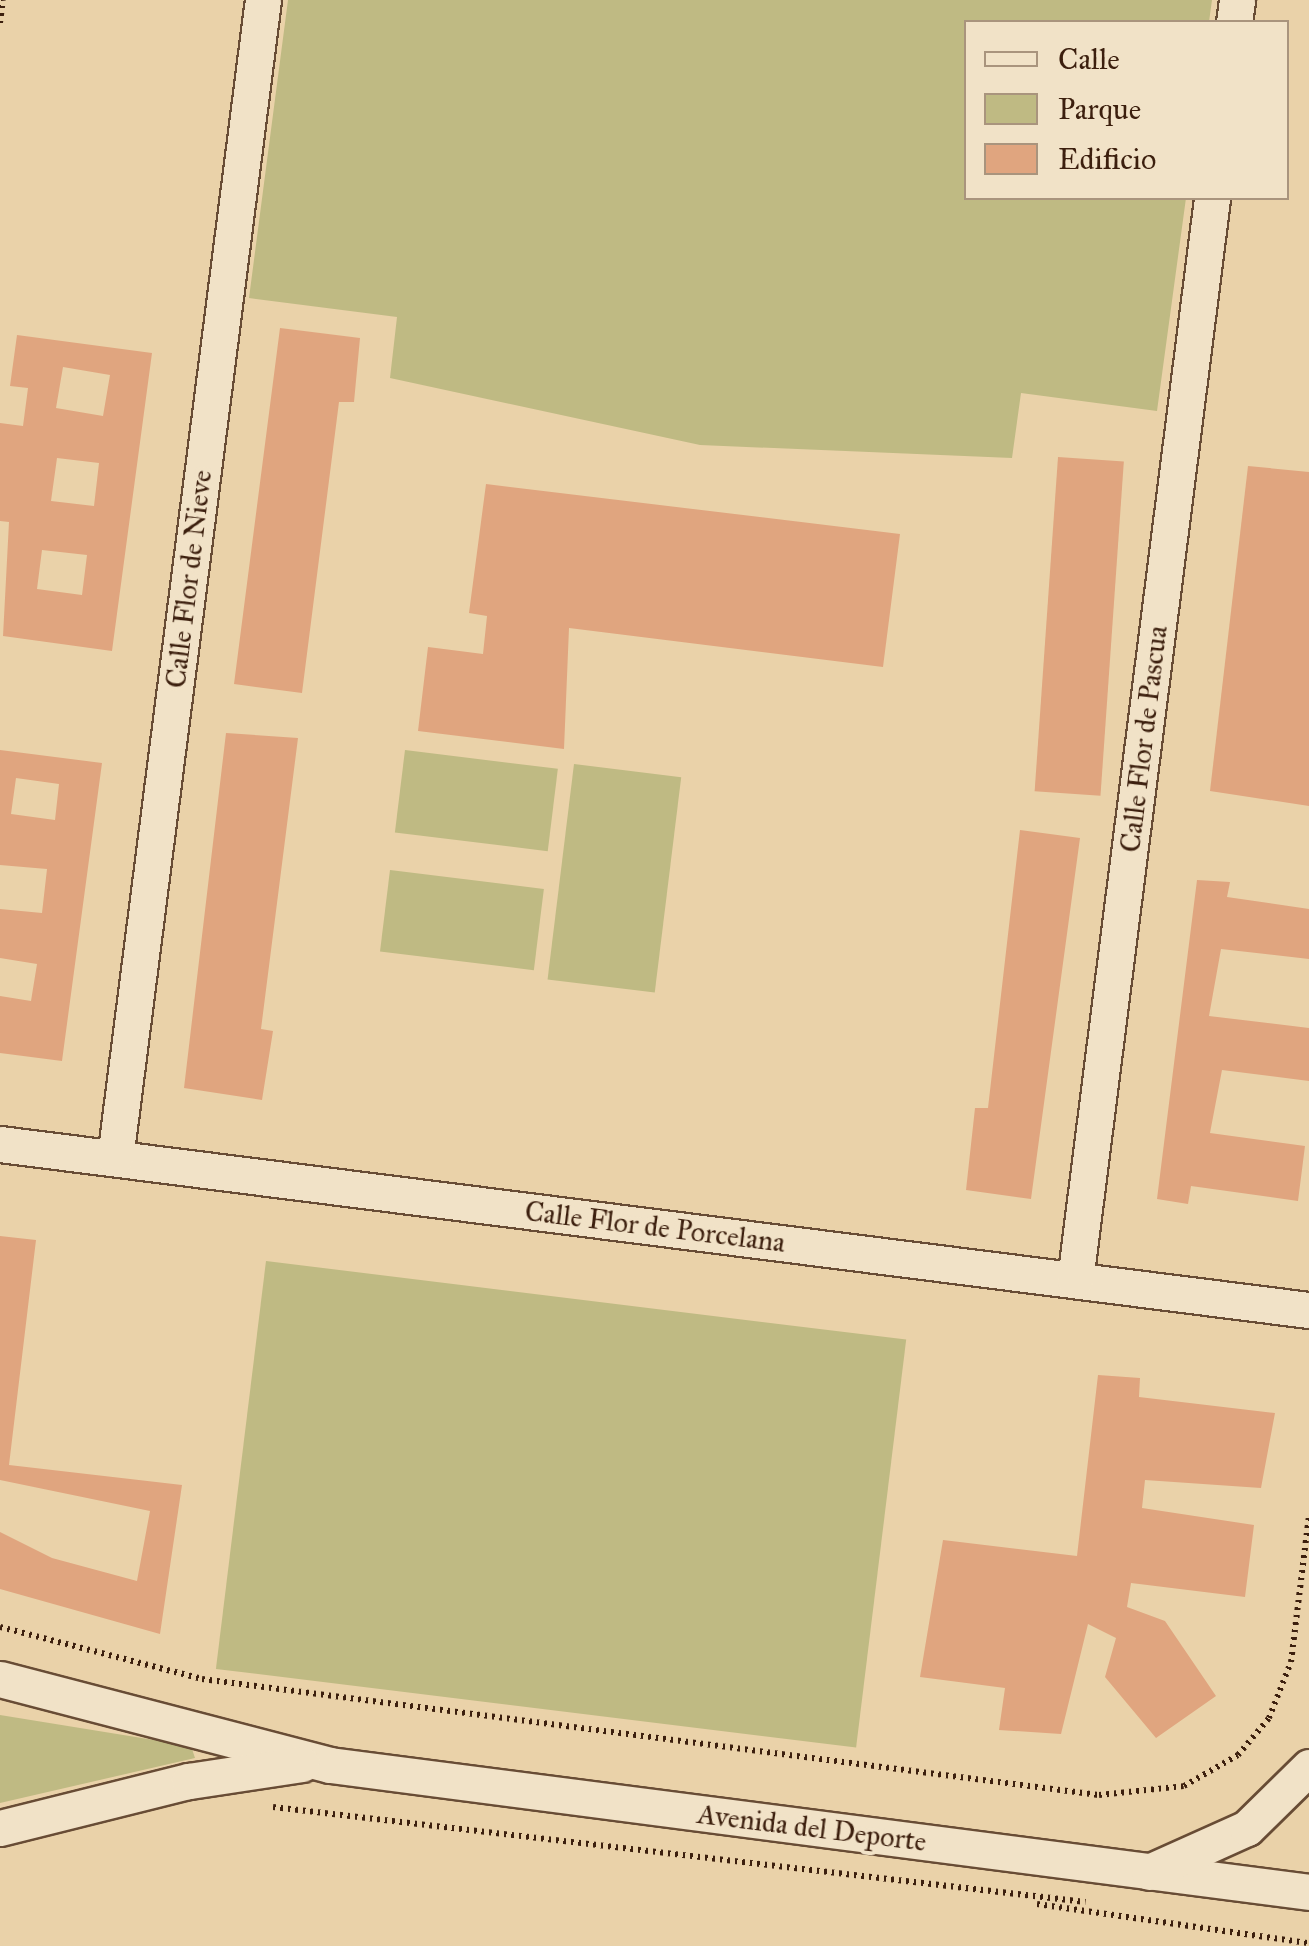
<!DOCTYPE html>
<style>
body{margin:0}
#map{position:relative;width:1309px;height:1946px;overflow:hidden;background:#ead2a9;font-family:"IM FELL Great Primer",serif}
div>[style]{position:absolute}
[style*='--x']{left:calc(var(--x)*1px);top:calc(var(--y)*1px);width:calc(var(--w)*1px);rotate:calc(var(--a)*1deg)}
.green>*{inset:0;background:#bfba83;transform-origin:0 0}
.building>*{inset:0;background:#e0a57f;transform-origin:0 0}
.path>*{height:6px;margin-top:-3px;transform-origin:0;background:repeating-linear-gradient(90deg,#3c1f0e 0 2.5px,transparent 0 7.5px)}
.roads{filter:drop-shadow(2px 0 #684c35) drop-shadow(-2px 0 #684c35) drop-shadow(0 2px #684c35) drop-shadow(0 -2px #684c35)}
.minor>*{height:35px;margin:-17.5px;padding:0 17.5px;transform-origin:17.5px;border-radius:17.5px;background:#f1e2c7}
span{translate:-50% -50%;white-space:nowrap;text-align:center;line-height:1.15;-webkit-text-stroke:8px #f1e2c7;paint-order:stroke}
.street-label{font-size:28px;color:#3c1f0e}
.legend{position:absolute;left:964px;top:20px;width:325px;height:180px;box-sizing:border-box;background:#f1e2c7;border:2px solid #a9947d;margin:0;padding:12px 18px;list-style:none;font-size:30px;color:#3c1f0e}
.legend li{display:flex;align-items:center;gap:20px;height:50px}
.legend b{width:50px;border:2px solid #a9947d}
</style>
<div id="map">
<div class="green">
<div style="clip-path:polygon(288px 0,1212px 0,1209px 22px,966px 22px,966px 198px,1186px 198px,1157px 411px,1021px 393px,1012px 458px,700px 445px,390px 378px,397px 317px,249px 298px)"></div>
<div style="left:405px;top:750px;width:154px;height:83px;rotate:7deg"></div>
<div style="left:574px;top:764px;width:108px;height:217px;rotate:7deg"></div>
<div style="left:390px;top:870px;width:155px;height:82px;rotate:7deg"></div>
<div style="left:266px;top:1261px;width:645px;height:411px;rotate:7deg"></div>
<div style="clip-path:polygon(0 1715px,191px 1746px,195px 1758px,0 1803px)"></div>
</div>
<div class="building">
<div style="clip-path:polygon(280px 328px,360px 338px,354px 402px,339px 402px,302px 693px,234px 684px)"></div>
<div style="clip-path:polygon(evenodd,17px 335px,152px 353px,112px 651px,3px 636px,9px 522px,0 521px,0 423px,23px 426px,28px 388px,10px 386px,17px 335px,63px 367px,110px 375px,103px 416px,56px 408px,63px 367px,17px 335px,57px 458px,99px 463px,94px 506px,51px 501px,57px 458px,17px 335px,42px 550px,87px 555px,82px 595px,37px 589px,42px 550px)"></div>
<div style="left:1058px;top:457px;width:66px;height:335px;rotate:4deg"></div>
<div style="clip-path:polygon(1248px 466px,1309px 472px,1309px 806px,1210px 791px)"></div>
<div style="clip-path:polygon(486px 484px,900px 534px,883px 667px,569px 628px,564px 749px,418px 731px,428px 647px,483px 654px,487px 616px,469px 613px)"></div>
<div style="clip-path:polygon(226px 733px,298px 738px,261px 1029px,273px 1031px,262px 1100px,184px 1088px)"></div>
<div style="clip-path:polygon(evenodd,0 750px,102px 763px,62px 1061px,0 1053px,0 996px,31px 1001px,37px 964px,0 958px,0 909px,42px 913px,47px 869px,0 865px,0 750px,16px 778px,59px 784px,55px 820px,11px 814px,16px 778px)"></div>
<div style="clip-path:polygon(1020px 830px,1080px 838px,1031px 1199px,966px 1190px,975px 1108px,988px 1108px)"></div>
<div style="clip-path:polygon(1197px 880px,1230px 882px,1227px 897px,1309px 909px,1309px 959px,1221px 949px,1209px 1016px,1309px 1028px,1309px 1081px,1222px 1070px,1210px 1133px,1305px 1146px,1298px 1201px,1191px 1186px,1188px 1204px,1157px 1199px)"></div>
<div style="clip-path:polygon(0 1236px,36px 1240px,9px 1465px,182px 1485px,160px 1634px,0 1589px,0 1532px,52px 1558px,137px 1581px,150px 1511px,0 1480px)"></div>
<div style="clip-path:polygon(1098px 1375px,1140px 1378px,1139px 1397px,1275px 1413px,1261px 1488px,1145px 1480px,1142px 1508px,1254px 1525px,1245px 1597px,1131px 1583px,1127px 1607px,1165px 1621px,1216px 1696px,1156px 1738px,1105px 1677px,1116px 1638px,1088px 1624px,1061px 1734px,999px 1730px,1005px 1688px,920px 1677px,943px 1540px,1077px 1556px)"></div>
</div>
<div class="path">
<div style="--x:0;--y:23;--w:23;--a:-83"></div>
<div style="--x:0;--y:1627;--w:209;--a:14.4"></div>
<div style="--x:202;--y:1679;--w:904;--a:7.37"></div>
<div style="--x:1099;--y:1795;--w:85;--a:-6"></div>
<div style="--x:1184;--y:1786;--w:62;--a:-29.9"></div>
<div style="--x:1238;--y:1755;--w:48;--a:-50"></div>
<div style="--x:1269;--y:1718;--w:60;--a:-68.6"></div>
<div style="--x:1291;--y:1662;--w:148;--a:-83"></div>
<div style="--x:273;--y:1807;--w:818;--a:6.67"></div>
<div style="--x:1037;--y:1904;--w:275;--a:8.2"></div>
</div>
<div class="roads">
<div class="minor">
<div style="--x:1234;--y:22;--w:22;--a:-82"></div>
<div style="--x:0;--y:1144;--w:1319;--a:7.23"></div>
<div style="--x:115;--y:1158;--w:1167;--a:-82.72"></div>
<div style="--x:1075;--y:1280;--w:1091;--a:-82.78"></div>
<div style="--x:0;--y:1679;--w:341;--a:14.6"></div>
<div style="--x:330;--y:1765;--w:987;--a:7.39"></div>
<div style="--x:0;--y:1828;--w:195;--a:-14"></div>
<div style="--x:189;--y:1781;--w:114;--a:-8.6"></div>
<div style="--x:1149;--y:1872;--w:107;--a:-24.2"></div>
<div style="--x:1247;--y:1828;--w:87;--a:-44.5"></div>
</div>
</div>
<div class="street-label">
<span style="left:189px;top:579px;rotate:-83deg">Calle Flor de Nieve</span>
<span style="left:1144px;top:739px;rotate:-83deg">Calle Flor de Pascua</span>
<span style="left:655px;top:1227px;rotate:7deg">Calle Flor de Porcelana</span>
<span style="left:812px;top:1828px;rotate:7deg">Avenida del Deporte</span>
</div>
<ul class="legend">
<li><b style="height:12px;background:#f1e2c7"></b>Calle</li>
<li><b style="height:28px;background:#bfba83"></b>Parque</li>
<li><b style="height:28px;background:#e0a57f"></b>Edificio</li>
</ul>
</div>
